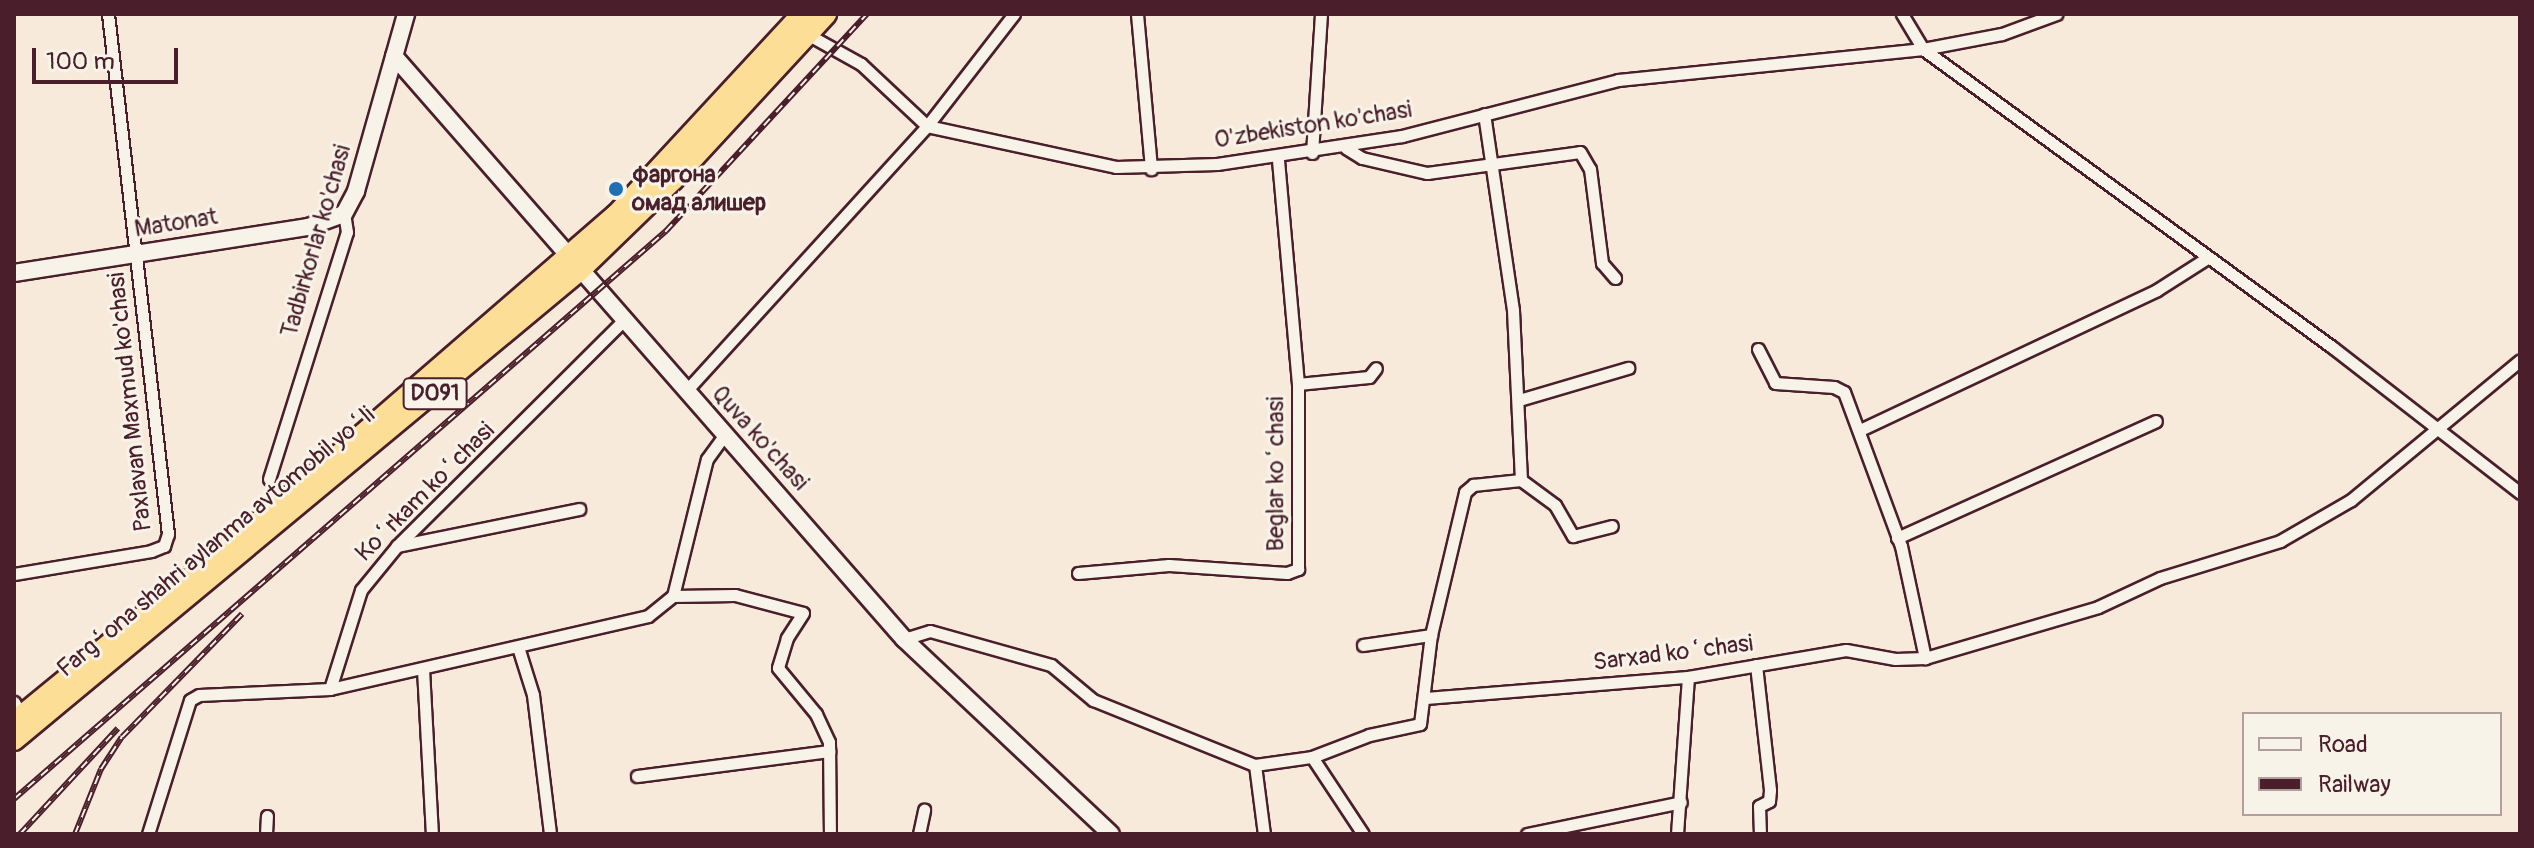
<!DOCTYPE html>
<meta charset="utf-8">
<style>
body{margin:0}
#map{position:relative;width:2534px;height:848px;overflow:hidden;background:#f8eadb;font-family:Pangolin,sans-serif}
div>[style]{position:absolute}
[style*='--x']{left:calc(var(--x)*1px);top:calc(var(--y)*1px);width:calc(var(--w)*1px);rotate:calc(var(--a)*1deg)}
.roads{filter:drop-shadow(2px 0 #4a1f2b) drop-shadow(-2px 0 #4a1f2b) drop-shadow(0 2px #4a1f2b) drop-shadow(0 -2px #4a1f2b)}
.street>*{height:11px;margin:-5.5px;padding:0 5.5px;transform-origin:5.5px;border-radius:5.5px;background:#f7f3e8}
.secondary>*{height:16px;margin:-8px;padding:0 8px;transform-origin:8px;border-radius:8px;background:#f7f3e8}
.highway>*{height:20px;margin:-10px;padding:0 10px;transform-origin:10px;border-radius:10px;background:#fcde96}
.rail>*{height:6px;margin-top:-3px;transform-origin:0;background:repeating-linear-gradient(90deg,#f7f3e8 0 9px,#4a1f2b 0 18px);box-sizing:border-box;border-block:2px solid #4a1f2b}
.dots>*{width:22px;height:22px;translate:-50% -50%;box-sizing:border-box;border:4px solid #f7f3e8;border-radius:50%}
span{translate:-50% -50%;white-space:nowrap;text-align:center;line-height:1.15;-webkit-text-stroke:6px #f7f3e8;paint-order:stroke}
.shield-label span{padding:2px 6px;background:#f7f3e8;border:2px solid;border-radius:6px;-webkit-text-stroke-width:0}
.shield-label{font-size:22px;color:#4a1f2b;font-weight:700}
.street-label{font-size:24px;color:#4a1f2b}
.poi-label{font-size:24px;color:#4a1f2b;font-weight:700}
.left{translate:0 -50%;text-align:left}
.frame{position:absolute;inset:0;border:16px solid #4a1f2b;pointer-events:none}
.legend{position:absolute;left:2242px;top:712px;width:260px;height:104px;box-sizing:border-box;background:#f7f3e8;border:2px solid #b29e9c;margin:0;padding:10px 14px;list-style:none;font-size:24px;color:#4a1f2b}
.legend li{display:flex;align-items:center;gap:16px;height:40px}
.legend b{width:40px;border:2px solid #b29e9c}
.scale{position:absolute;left:32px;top:48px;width:146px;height:36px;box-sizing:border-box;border:4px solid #4a1f2b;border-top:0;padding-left:10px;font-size:24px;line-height:28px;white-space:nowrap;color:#4a1f2b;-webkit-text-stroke:6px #f7f3e8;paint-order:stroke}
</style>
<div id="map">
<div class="roads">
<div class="street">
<div style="--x:1137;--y:14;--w:156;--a:84.8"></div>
<div style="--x:1902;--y:14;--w:41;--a:59"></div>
<div style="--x:1923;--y:49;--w:506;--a:36.08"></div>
<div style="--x:2332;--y:347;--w:238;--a:37.8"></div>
<div style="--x:807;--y:34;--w:62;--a:29.1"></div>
<div style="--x:861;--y:64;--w:91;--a:43.2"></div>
<div style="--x:927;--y:126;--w:142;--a:-52.2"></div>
<div style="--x:1346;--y:148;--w:19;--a:32"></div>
<div style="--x:1362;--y:158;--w:67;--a:13"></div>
<div style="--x:1427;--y:173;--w:154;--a:-7.8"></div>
<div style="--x:1580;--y:152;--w:20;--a:60"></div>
<div style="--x:1590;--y:169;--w:95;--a:82.7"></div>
<div style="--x:1602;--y:263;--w:20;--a:49"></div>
<div style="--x:1312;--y:153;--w:139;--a:-86.3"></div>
<div style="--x:1758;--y:349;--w:38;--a:63"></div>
<div style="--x:1775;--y:383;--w:59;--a:3.9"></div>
<div style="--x:1834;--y:387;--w:11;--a:27"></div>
<div style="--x:1844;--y:392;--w:164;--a:69.7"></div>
<div style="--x:1901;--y:546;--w:115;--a:77.9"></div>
<div style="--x:1298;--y:384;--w:71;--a:-5.6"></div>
<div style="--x:1369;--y:377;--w:11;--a:-52"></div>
<div style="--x:686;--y:391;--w:358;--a:-47.7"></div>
<div style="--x:927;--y:126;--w:193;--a:12.2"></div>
<div style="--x:1116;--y:167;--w:101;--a:-1.7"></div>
<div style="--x:1217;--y:164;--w:187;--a:-8.6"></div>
<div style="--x:1402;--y:136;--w:223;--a:-14.5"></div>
<div style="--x:1618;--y:80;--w:307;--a:-5.8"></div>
<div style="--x:1923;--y:49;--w:80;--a:-10.8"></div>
<div style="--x:2002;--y:34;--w:58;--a:-20.3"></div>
<div style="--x:1519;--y:400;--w:114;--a:-16.4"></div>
<div style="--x:1860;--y:430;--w:328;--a:-25.2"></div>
<div style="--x:2157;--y:290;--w:59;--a:-32.6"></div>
<div style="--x:269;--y:479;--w:259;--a:-72.5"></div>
<div style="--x:347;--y:232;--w:18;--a:-99"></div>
<div style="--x:1521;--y:480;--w:42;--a:36.3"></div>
<div style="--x:1555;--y:505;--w:36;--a:60"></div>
<div style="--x:1573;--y:536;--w:40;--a:-14.4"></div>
<div style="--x:1897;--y:538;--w:284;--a:-24.3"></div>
<div style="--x:397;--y:546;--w:186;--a:-11.5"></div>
<div style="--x:1078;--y:573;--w:91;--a:-5"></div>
<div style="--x:1169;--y:565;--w:118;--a:3.9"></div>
<div style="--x:1287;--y:573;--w:12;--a:-20"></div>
<div style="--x:1298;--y:569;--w:185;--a:-90"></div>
<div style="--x:1298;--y:384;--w:227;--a:-95.1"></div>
<div style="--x:14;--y:574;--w:139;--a:-9.5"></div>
<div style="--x:151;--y:551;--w:14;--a:-21"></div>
<div style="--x:164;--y:546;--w:13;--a:-72"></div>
<div style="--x:168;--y:534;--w:523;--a:-96.58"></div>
<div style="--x:673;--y:596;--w:62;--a:-0.9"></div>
<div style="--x:735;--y:595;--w:70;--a:14.8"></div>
<div style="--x:803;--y:613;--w:30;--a:123"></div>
<div style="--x:787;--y:638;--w:31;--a:107"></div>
<div style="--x:778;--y:668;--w:60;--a:50.4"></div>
<div style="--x:816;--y:714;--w:31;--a:65"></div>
<div style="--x:829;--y:742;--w:92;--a:89.4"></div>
<div style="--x:904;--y:639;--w:27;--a:-17"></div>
<div style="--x:930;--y:631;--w:126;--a:15.7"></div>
<div style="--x:1051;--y:665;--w:55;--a:39.8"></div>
<div style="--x:1093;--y:700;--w:175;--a:21.9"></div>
<div style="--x:1255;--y:765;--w:58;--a:-8"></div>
<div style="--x:1312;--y:757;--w:61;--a:-21.1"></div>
<div style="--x:1369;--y:735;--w:52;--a:-12.2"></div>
<div style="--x:1420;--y:724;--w:90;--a:-83"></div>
<div style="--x:1431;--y:635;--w:147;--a:-76.6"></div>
<div style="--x:1465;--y:492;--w:11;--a:-41"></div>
<div style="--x:1473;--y:485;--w:48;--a:-5.9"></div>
<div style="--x:1521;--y:480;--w:170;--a:-92.7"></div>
<div style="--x:1513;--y:310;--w:198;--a:-98.4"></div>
<div style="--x:1363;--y:645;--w:69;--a:-8.4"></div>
<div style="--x:518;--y:647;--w:50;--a:72.6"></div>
<div style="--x:533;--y:695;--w:140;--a:83"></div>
<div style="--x:1756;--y:665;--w:126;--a:83.6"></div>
<div style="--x:1770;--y:790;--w:11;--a:95"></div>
<div style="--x:1769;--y:801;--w:11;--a:153"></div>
<div style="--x:1759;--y:806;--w:28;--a:88"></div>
<div style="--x:423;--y:669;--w:165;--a:86.9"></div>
<div style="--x:330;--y:689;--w:326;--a:-12.9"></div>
<div style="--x:648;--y:616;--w:32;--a:-39"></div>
<div style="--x:673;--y:596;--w:141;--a:-76.1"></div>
<div style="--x:707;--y:459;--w:32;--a:-54"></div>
<div style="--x:1425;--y:698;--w:264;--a:-4.6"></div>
<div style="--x:1688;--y:677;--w:160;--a:-9.7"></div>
<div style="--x:1846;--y:650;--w:50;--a:10.4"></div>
<div style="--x:1895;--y:659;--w:30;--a:-2"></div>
<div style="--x:1925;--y:658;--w:180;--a:-16.4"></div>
<div style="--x:2098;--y:607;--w:68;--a:-25.1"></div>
<div style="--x:2160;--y:578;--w:126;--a:-17.1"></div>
<div style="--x:2280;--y:541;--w:82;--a:-30"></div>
<div style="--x:2351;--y:500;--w:219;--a:-39.6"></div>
<div style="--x:14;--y:702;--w:16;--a:63"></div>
<div style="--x:1312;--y:757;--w:92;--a:56.5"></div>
<div style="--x:1255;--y:765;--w:70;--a:82.6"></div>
<div style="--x:637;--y:776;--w:194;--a:-7.4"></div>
<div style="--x:148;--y:834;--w:140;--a:-72.6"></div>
<div style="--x:190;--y:700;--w:10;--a:-29"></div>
<div style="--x:199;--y:695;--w:131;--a:-2.6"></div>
<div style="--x:330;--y:689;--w:104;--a:-72.6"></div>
<div style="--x:361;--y:590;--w:57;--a:-50.7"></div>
<div style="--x:397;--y:546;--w:319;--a:-44.9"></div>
<div style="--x:266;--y:834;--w:18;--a:-87"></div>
<div style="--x:919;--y:834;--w:25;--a:-78"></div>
<div style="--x:1527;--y:834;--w:157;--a:-11.7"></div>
<div style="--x:1677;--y:834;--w:157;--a:-86"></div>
</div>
<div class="secondary">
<div style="--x:394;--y:56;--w:775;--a:48.82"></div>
<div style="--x:904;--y:639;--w:284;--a:43.3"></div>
<div style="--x:14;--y:273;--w:298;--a:-8.9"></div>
<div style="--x:308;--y:227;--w:38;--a:-20"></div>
<div style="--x:344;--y:214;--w:26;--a:-62"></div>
<div style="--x:356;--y:191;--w:184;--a:-74.2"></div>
</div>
<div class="highway">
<div style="--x:14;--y:722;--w:375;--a:-39.3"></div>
<div style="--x:304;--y:485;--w:413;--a:-40.9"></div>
<div style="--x:616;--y:215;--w:274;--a:-47.2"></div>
<div style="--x:14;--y:740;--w:734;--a:-39.7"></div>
<div style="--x:579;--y:271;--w:131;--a:-44.1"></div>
<div style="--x:673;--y:180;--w:226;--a:-47.3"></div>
</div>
</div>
<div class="rail">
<div style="--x:14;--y:799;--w:865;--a:-41.06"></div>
<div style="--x:666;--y:231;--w:296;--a:-47.2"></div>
<div style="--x:20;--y:834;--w:144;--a:-47.2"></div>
<div style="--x:75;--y:834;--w:70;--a:-68.2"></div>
<div style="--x:101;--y:769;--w:38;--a:-57"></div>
<div style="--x:122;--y:737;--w:172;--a:-45.7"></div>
</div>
<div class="dots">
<div style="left:616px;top:189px;background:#1f6fb2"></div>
</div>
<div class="shield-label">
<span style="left:435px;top:394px">D091</span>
</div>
<div class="street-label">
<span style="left:1313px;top:125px;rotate:-9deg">O'zbekiston ko'chasi</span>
<span style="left:176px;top:223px;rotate:-9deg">Matonat</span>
<span style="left:316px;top:241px;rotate:-74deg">Tadbirkorlar ko'chasi</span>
<span style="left:130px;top:402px;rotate:-96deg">Paxlavan Maxmud ko'chasi</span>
<span style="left:760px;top:438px;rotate:48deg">Quva ko'chasi</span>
<span style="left:1276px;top:474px;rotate:-90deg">Beglar koʻchasi</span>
<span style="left:425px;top:492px;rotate:-45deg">Koʻrkam koʻchasi</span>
<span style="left:216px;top:542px;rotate:-40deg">Fargʻona shahri aylanma avtomobil yoʻli</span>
<span style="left:1673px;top:653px;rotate:-7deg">Sarxad koʻchasi</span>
</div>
<div class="poi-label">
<span class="left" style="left:632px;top:189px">фаргона<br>омад алишер</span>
</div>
<div class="frame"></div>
<ul class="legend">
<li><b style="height:10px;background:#f7f3e8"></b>Road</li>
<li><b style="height:10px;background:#4a1f2b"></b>Railway</li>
</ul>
<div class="scale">100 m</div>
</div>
